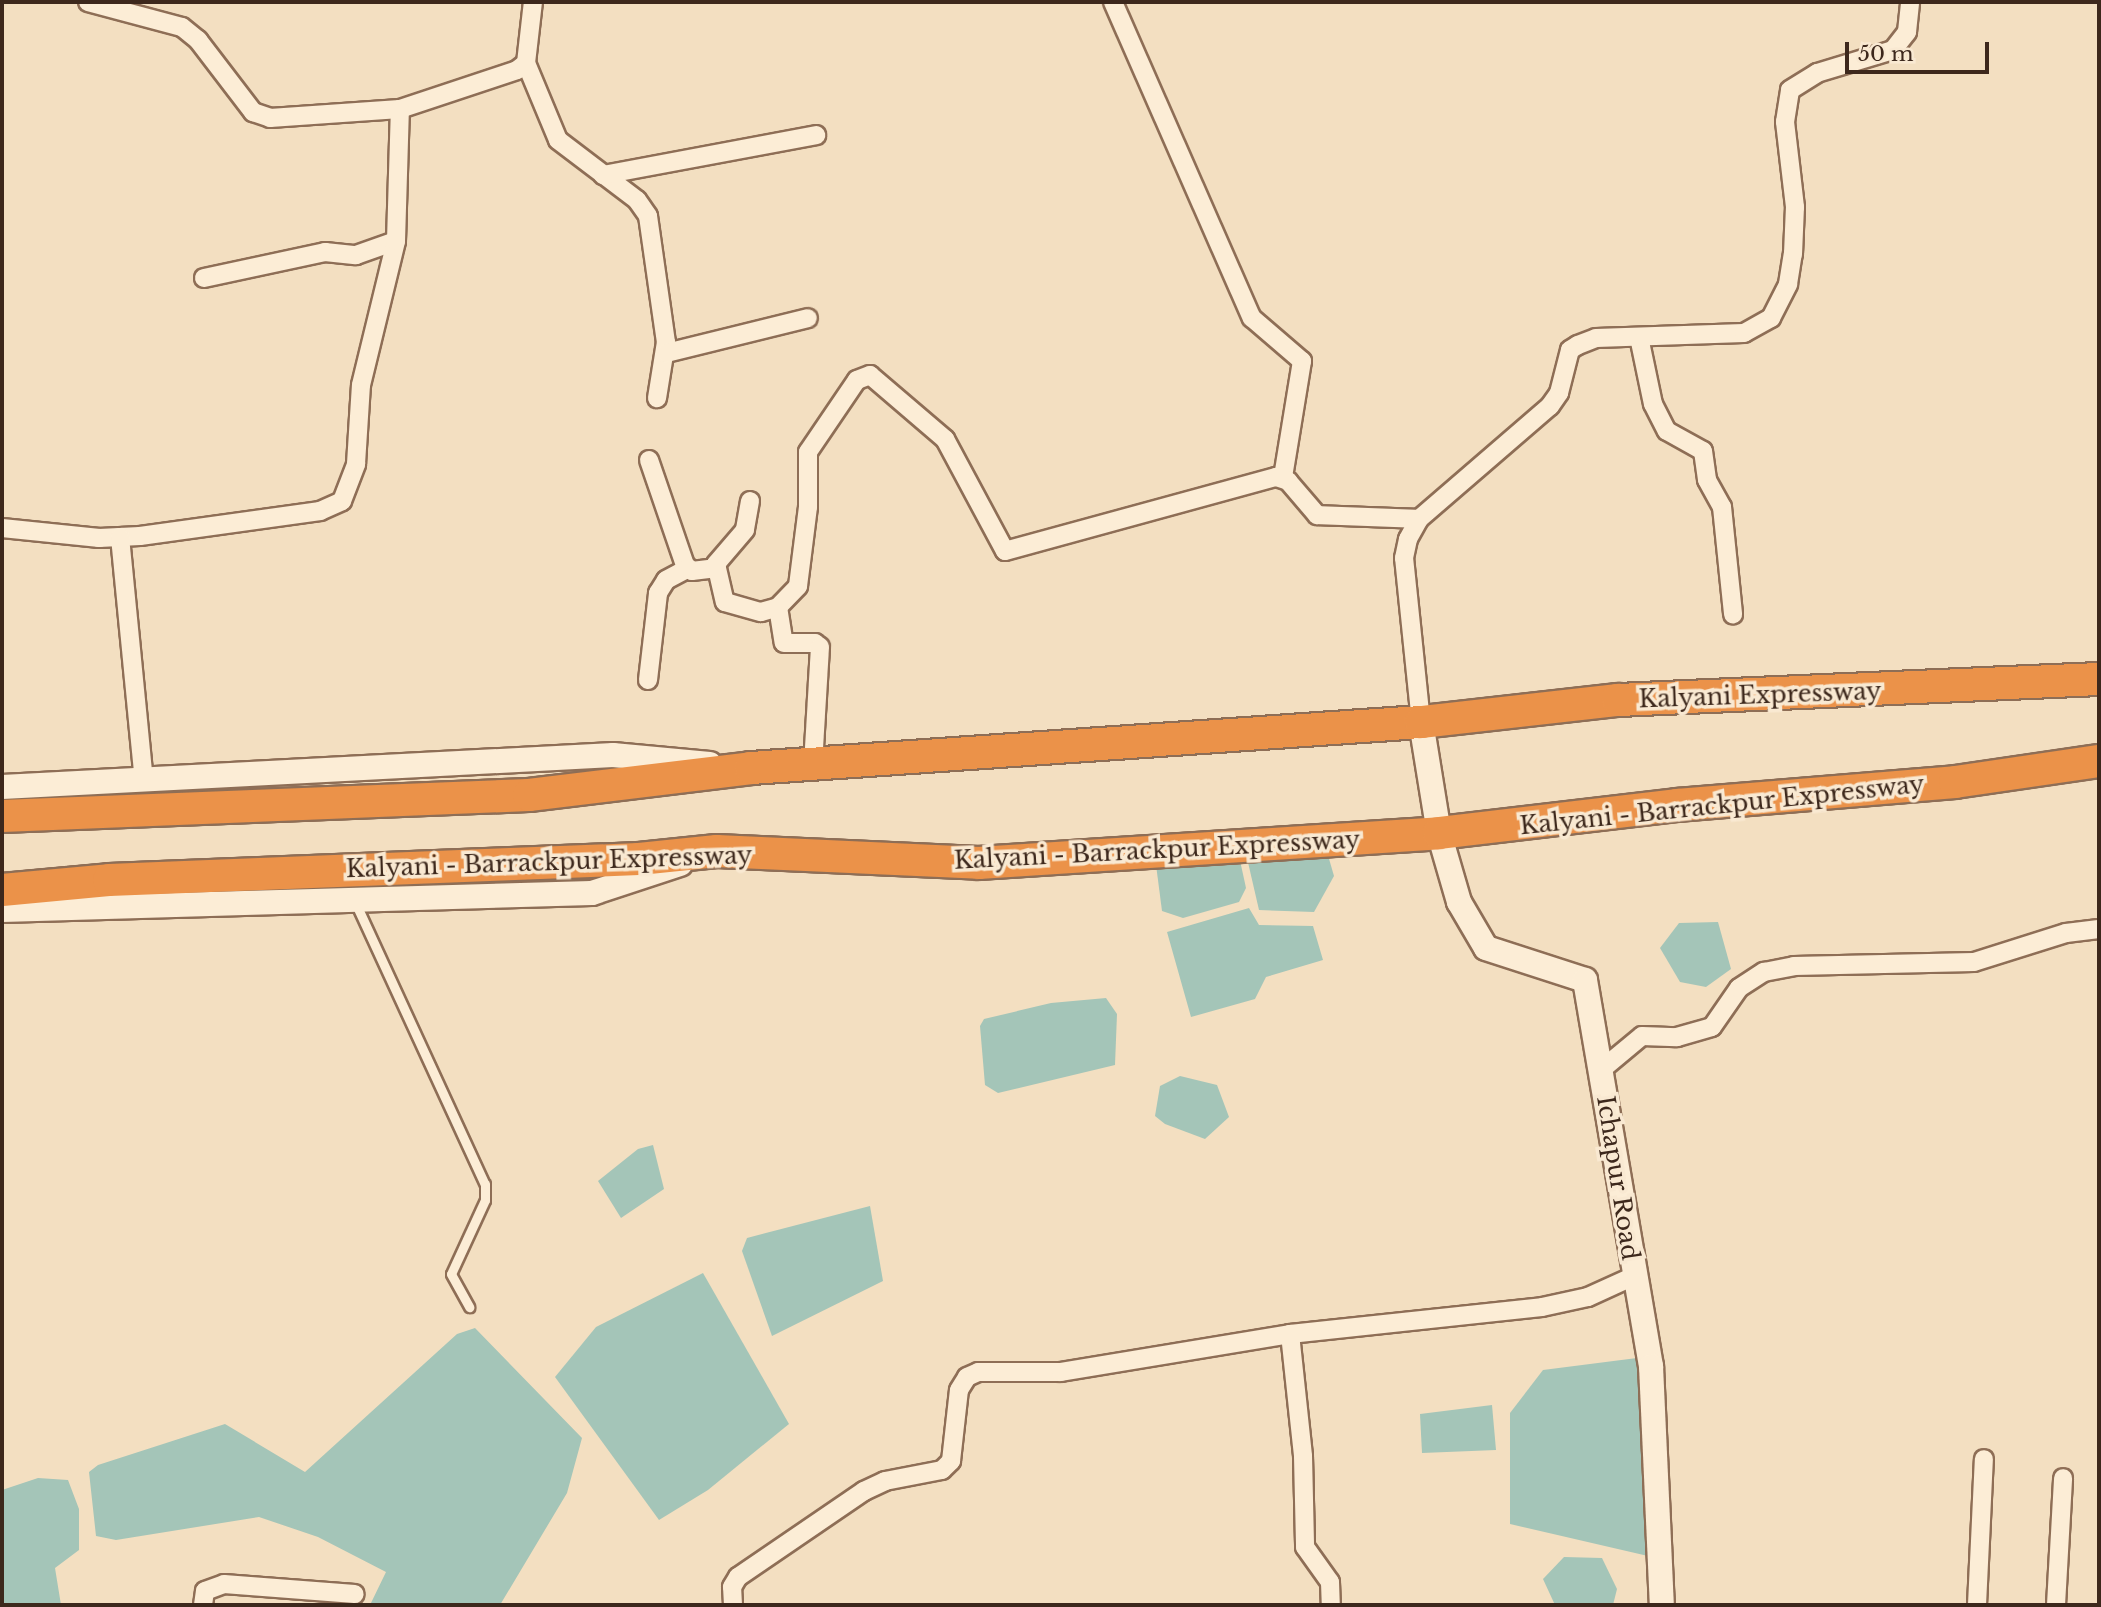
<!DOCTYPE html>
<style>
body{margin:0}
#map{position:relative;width:2101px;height:1607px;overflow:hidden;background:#f3dfc1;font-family:"Libre Baskerville",serif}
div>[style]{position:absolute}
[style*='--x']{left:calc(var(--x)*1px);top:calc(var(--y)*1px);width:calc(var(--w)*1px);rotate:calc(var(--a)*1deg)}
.water>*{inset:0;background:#a4c5b8}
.roads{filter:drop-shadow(2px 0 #8e6e56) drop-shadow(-2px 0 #8e6e56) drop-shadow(0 2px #8e6e56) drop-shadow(0 -2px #8e6e56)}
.lane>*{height:9px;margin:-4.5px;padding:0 4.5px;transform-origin:4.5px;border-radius:4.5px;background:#fcedd6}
.street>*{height:18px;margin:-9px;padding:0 9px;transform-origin:9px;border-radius:9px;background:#fcedd6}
.secondary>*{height:24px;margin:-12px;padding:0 12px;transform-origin:12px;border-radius:12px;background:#fcedd6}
.highway>*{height:32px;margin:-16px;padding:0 16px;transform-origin:16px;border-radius:16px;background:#eb9249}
span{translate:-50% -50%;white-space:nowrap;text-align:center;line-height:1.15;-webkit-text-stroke:7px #f9e9d2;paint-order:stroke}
.street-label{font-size:24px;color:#3d281c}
.frame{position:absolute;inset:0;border:4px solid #3d281c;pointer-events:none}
.scale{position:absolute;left:1845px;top:42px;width:144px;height:32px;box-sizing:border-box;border:4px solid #3d281c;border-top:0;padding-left:9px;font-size:21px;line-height:24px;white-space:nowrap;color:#3d281c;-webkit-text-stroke:5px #f9e9d2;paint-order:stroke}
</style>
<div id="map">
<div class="water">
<div style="clip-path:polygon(1234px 833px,1246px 888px,1239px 902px,1183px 918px,1162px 911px,1155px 857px)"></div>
<div style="clip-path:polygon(1325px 845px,1334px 876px,1314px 912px,1259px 910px,1247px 858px)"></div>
<div style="clip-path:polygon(1249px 908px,1259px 925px,1313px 926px,1323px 960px,1266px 977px,1255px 999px,1191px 1017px,1167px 932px)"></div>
<div style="clip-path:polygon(1718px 922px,1731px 969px,1706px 987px,1680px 982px,1660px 948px,1679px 923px)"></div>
<div style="clip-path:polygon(1106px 998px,1117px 1014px,1115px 1065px,998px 1093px,985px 1085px,980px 1026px,984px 1019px,1051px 1003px)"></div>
<div style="clip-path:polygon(1180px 1076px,1217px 1085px,1229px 1117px,1205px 1139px,1165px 1124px,1155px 1116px,1160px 1086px)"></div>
<div style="clip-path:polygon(653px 1145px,664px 1189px,621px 1218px,598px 1181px,638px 1149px)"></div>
<div style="clip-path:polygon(870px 1206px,883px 1281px,772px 1336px,742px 1251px,747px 1238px)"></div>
<div style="clip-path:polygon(703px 1273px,789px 1424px,708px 1490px,659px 1520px,555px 1377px,596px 1327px)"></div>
<div style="clip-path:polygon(475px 1328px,582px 1438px,567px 1493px,500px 1605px,370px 1605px,386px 1572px,318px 1537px,259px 1517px,116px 1540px,96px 1536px,89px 1472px,98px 1465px,225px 1424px,305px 1472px,457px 1334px)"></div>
<div style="clip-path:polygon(1637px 1358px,1648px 1556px,1510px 1524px,1510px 1413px,1543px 1370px)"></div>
<div style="clip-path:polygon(1492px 1405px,1496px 1450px,1422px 1453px,1420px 1414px)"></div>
<div style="clip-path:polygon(38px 1478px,68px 1480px,79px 1509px,79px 1550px,55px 1568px,61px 1605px,2px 1605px,2px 1490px)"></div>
<div style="clip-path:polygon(1564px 1557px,1602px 1558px,1617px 1589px,1613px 1605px,1555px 1605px,1543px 1579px)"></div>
</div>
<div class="roads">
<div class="lane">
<div style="--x:355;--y:902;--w:311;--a:65.3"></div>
<div style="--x:485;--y:1184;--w:16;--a:90"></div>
<div style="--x:485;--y:1200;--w:81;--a:114.7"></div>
<div style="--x:451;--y:1274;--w:38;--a:61"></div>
</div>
<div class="street">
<div style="--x:88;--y:2;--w:97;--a:14.9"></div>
<div style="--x:182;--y:27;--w:21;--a:39"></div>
<div style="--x:198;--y:40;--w:91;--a:52.6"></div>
<div style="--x:253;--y:112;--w:18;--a:19"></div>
<div style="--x:270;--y:118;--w:130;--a:-4"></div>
<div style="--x:400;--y:109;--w:123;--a:-18.4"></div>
<div style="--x:517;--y:70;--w:11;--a:-38"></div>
<div style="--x:526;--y:63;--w:61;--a:-83.5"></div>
<div style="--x:1113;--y:2;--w:345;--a:66.3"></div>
<div style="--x:1252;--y:318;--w:66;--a:40.7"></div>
<div style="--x:1302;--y:361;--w:118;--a:99.3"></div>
<div style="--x:526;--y:63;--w:83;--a:67.4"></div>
<div style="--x:558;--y:140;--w:99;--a:37.2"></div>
<div style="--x:637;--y:200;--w:19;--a:55"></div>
<div style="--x:648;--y:216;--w:127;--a:81.9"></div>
<div style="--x:666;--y:342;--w:57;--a:99.1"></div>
<div style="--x:603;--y:175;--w:217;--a:-10.6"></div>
<div style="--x:204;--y:278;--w:124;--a:-12.1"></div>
<div style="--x:325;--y:252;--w:31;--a:6"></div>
<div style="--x:356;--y:255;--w:42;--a:-19.3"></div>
<div style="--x:1639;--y:337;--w:68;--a:78.2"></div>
<div style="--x:1653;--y:404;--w:30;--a:63"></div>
<div style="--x:1667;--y:431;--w:41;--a:29.1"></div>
<div style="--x:1703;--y:451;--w:29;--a:82"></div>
<div style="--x:1707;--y:480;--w:31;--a:61"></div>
<div style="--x:1722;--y:507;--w:108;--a:84.1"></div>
<div style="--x:666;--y:353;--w:146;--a:-13.8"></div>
<div style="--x:649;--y:460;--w:111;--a:71.1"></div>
<div style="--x:685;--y:565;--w:9;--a:41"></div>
<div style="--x:692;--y:571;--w:25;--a:-7"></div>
<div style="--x:750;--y:501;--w:29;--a:100"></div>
<div style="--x:745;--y:530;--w:45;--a:130.5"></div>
<div style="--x:716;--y:564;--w:39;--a:77"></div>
<div style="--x:725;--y:602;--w:37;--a:16"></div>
<div style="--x:761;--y:612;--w:18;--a:-16"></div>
<div style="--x:778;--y:607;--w:29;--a:-46"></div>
<div style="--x:798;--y:586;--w:80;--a:-82.8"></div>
<div style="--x:808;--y:507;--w:55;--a:-90"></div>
<div style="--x:808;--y:452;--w:87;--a:-55.8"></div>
<div style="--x:857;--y:380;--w:14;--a:-21"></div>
<div style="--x:870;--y:375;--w:99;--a:40.5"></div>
<div style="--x:945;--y:439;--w:127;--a:61.8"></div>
<div style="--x:1005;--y:551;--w:281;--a:-15.3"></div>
<div style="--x:1276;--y:477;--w:13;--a:18"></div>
<div style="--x:1288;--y:481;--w:45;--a:49.5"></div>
<div style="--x:1317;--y:515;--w:102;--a:2.2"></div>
<div style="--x:2;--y:528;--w:98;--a:5.9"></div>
<div style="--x:99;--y:538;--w:41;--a:-2.8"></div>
<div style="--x:140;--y:536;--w:182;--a:-7.9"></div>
<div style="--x:320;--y:511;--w:24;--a:-24"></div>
<div style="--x:342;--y:501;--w:40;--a:-69"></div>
<div style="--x:356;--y:464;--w:79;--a:-86.4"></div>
<div style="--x:361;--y:385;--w:148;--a:-76.3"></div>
<div style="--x:396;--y:241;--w:132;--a:-88.3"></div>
<div style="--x:120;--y:537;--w:244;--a:84.4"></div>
<div style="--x:778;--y:607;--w:36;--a:81"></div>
<div style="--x:784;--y:643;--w:31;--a:0"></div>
<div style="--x:815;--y:643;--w:6;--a:39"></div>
<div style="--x:820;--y:647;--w:117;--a:93.4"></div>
<div style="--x:648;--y:680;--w:88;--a:-83.4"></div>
<div style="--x:658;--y:593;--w:15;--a:-58"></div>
<div style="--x:666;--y:580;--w:24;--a:-28"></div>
<div style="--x:1421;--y:722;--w:165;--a:-95.9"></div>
<div style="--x:1404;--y:558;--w:19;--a:-78"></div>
<div style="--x:1408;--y:539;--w:23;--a:-61"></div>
<div style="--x:1419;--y:519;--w:173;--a:-40.8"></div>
<div style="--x:1550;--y:406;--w:16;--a:-55"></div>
<div style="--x:1559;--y:393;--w:44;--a:-75.7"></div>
<div style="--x:1570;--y:350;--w:9;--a:-32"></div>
<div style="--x:1578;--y:345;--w:19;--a:-21"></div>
<div style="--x:1596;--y:338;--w:148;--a:-1.9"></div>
<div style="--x:1744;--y:333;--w:31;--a:-29"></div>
<div style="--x:1771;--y:318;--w:38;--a:-63"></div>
<div style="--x:1788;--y:284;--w:30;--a:-81"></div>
<div style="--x:1793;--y:254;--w:47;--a:-87.6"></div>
<div style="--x:1795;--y:207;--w:86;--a:-96.7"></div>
<div style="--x:1785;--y:122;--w:32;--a:-81"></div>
<div style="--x:1790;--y:90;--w:32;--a:-32"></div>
<div style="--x:1817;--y:73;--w:79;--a:-16.8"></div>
<div style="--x:1893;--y:50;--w:23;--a:-52"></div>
<div style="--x:1907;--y:32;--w:30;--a:-84"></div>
<div style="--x:1601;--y:1070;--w:53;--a:-39.7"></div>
<div style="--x:1642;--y:1036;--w:35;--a:2"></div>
<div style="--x:1677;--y:1037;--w:36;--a:-16"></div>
<div style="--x:1712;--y:1027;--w:47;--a:-55.3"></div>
<div style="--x:1739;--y:988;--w:30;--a:-33"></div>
<div style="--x:1764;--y:972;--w:31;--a:-11"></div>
<div style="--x:1794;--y:966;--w:180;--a:-1.3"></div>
<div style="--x:1974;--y:962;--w:96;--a:-17.5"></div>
<div style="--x:2066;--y:933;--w:33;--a:-7"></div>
<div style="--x:1290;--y:1334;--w:123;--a:83.9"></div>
<div style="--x:1303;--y:1456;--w:91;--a:88.7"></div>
<div style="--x:1305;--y:1547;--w:43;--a:54.5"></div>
<div style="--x:1330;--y:1582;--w:23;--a:88"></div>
<div style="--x:203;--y:1605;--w:14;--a:-82"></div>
<div style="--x:205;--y:1591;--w:20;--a:-20"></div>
<div style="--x:224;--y:1584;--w:131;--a:4.4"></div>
<div style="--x:733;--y:1605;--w:18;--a:-93"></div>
<div style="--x:732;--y:1587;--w:12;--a:-59"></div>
<div style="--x:738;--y:1577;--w:153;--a:-34.3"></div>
<div style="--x:864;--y:1491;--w:23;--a:-25"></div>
<div style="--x:885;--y:1481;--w:58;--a:-10.9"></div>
<div style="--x:942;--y:1470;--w:13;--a:-45"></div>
<div style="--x:951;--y:1461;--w:71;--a:-83.6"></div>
<div style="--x:959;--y:1390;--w:15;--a:-58"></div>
<div style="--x:967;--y:1377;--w:12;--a:-24"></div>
<div style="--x:978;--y:1372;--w:83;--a:0"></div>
<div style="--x:1061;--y:1372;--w:232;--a:-9.4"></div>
<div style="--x:1290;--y:1334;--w:253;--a:-6.1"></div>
<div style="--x:1542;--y:1307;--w:47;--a:-12.3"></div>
<div style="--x:1588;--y:1297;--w:51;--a:-24.5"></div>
<div style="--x:1977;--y:1605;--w:146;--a:-87.3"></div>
<div style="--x:2056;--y:1605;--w:127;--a:-86.8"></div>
</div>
<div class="secondary">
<div style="--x:1421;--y:722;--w:112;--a:80.8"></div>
<div style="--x:1439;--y:833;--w:72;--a:73.8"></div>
<div style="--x:1459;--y:902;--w:53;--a:59.6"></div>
<div style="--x:1486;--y:948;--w:104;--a:17.9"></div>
<div style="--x:1585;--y:980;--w:392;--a:80.3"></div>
<div style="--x:1651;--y:1366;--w:239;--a:87.4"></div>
<div style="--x:2;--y:787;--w:612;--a:-3"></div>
<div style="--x:613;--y:755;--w:97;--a:5.3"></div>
<div style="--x:2;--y:910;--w:590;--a:-1.65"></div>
<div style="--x:592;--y:893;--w:93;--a:-18.2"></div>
</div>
<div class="highway">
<div style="--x:2;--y:816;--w:527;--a:-2.28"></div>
<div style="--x:529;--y:795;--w:224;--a:-6.9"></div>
<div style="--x:751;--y:768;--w:672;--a:-3.93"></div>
<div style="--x:1421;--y:722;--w:198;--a:-6.4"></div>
<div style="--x:1618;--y:700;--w:481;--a:-2.5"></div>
<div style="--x:2;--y:890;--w:107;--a:-5.3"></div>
<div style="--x:109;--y:880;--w:530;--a:-2.27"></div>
<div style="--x:639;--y:859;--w:78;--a:-5.9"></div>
<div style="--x:717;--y:851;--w:262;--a:2.6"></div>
<div style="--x:979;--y:863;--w:461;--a:-3.7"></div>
<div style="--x:1439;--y:833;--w:240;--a:-6.7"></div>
<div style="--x:1677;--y:805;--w:279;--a:-4.7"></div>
<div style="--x:1955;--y:782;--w:146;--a:-8.3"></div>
</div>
</div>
<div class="street-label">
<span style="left:1760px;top:695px;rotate:-2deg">Kalyani Expressway</span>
<span style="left:1722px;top:805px;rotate:-6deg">Kalyani - Barrackpur Expressway</span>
<span style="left:1157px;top:850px;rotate:-3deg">Kalyani - Barrackpur Expressway</span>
<span style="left:549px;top:862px;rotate:-2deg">Kalyani - Barrackpur Expressway</span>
<span style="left:1618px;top:1178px;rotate:81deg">Ichapur Road</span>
</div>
<div class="frame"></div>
<div class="scale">50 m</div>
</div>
